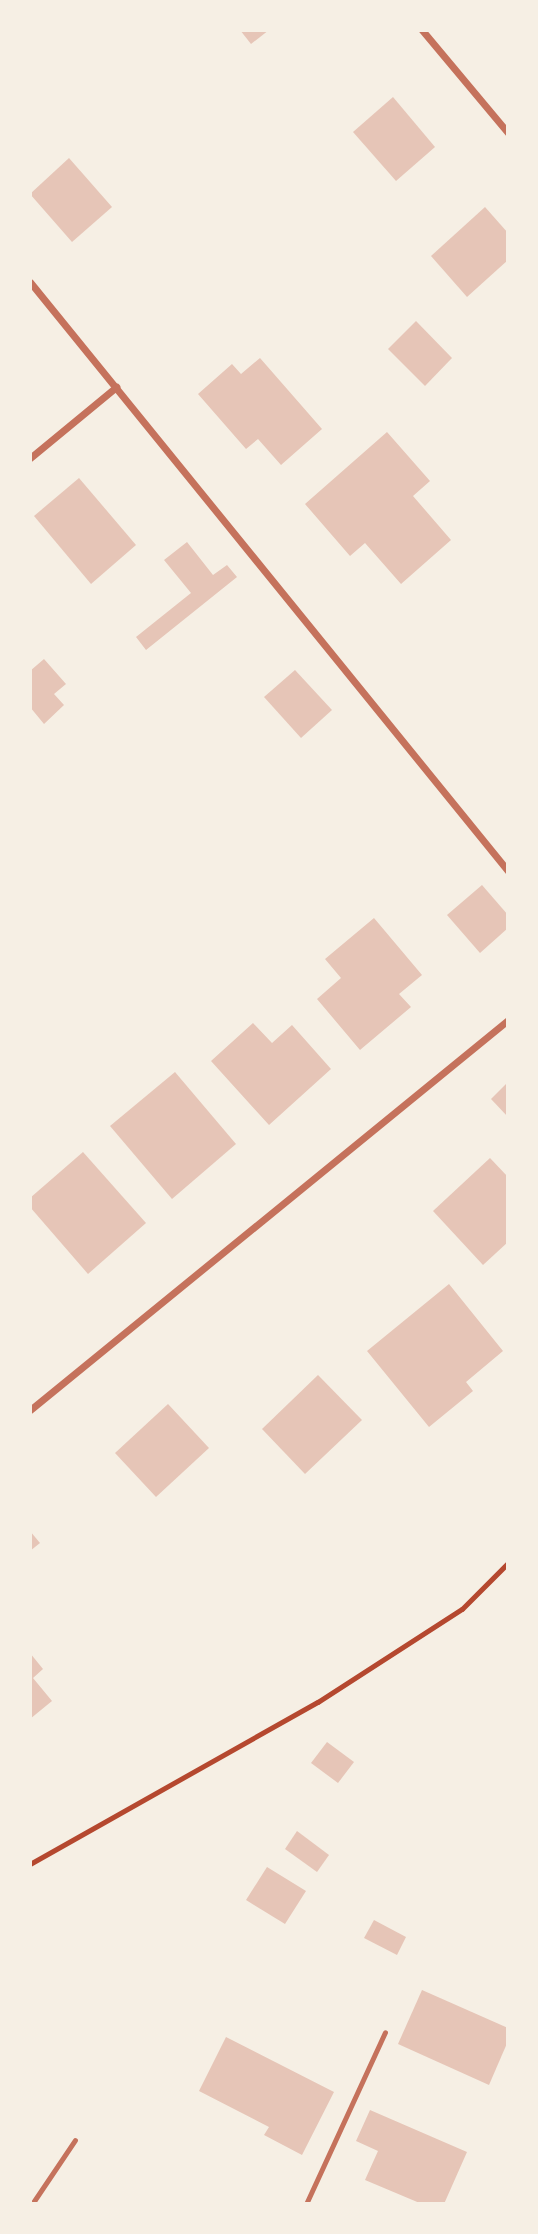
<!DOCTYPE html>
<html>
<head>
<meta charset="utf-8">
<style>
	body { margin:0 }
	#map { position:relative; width:538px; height:2234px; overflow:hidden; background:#f6efe4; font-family:Merriweather,serif }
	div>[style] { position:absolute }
	.building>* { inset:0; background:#e6c5b7 }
	.path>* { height:4.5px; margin:-2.25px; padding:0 2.25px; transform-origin:2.25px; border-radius:2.25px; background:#b5482f }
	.service>* { height:5px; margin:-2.5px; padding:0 2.5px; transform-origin:2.5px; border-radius:2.5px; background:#c5725c }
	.minor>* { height:7px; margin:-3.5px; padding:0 3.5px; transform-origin:3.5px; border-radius:3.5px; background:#c5725c }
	span { translate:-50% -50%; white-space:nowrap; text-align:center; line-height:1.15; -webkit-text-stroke:5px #f6efe4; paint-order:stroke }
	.frame { position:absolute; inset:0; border:32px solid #f6efe4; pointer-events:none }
</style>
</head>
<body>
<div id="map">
	<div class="building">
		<i style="clip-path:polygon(240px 30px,269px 30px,251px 44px)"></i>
		<i style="clip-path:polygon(393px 97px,435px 147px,396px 181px,353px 132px)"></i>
		<i style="clip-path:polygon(69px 158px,112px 207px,72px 242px,30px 194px)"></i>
		<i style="clip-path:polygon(485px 207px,508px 233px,508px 260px,467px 297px,431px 256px)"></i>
		<i style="clip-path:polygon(416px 321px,452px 358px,425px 386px,388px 349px)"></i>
		<i style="clip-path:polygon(260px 358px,322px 429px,281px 465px,258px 439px,246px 449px,198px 394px,232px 364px,241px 374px)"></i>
		<i style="clip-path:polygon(387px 432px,430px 481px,413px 496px,451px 540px,401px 584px,365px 543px,350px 556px,305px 504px)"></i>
		<i style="clip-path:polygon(79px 478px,136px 545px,91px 584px,34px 516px)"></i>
		<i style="clip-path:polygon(187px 542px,213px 575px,227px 565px,237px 577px,146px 650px,136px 637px,191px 593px,164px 560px)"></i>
		<i style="clip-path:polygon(44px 659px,66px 684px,54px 694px,64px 705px,44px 724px,30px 707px,30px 671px)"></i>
		<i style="clip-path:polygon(295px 670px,332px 710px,301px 738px,264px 697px)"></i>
		<i style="clip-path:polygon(482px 885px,508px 915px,508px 928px,480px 953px,447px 915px)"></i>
		<i style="clip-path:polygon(374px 918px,422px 975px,399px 994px,411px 1007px,360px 1050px,317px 999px,341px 978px,325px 959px)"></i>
		<i style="clip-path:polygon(253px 1023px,272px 1043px,292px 1025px,331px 1069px,269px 1125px,211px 1061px)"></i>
		<i style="clip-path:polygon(175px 1072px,236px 1144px,172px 1199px,110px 1126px)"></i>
		<i style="clip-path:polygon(508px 1082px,508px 1117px,491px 1099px)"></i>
		<i style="clip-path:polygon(83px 1152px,146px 1223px,88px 1274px,30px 1207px,30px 1198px)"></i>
		<i style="clip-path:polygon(490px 1158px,508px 1177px,508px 1242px,483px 1265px,433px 1211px)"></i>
		<i style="clip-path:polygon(449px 1284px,503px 1351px,466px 1382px,473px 1391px,429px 1427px,367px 1351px)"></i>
		<i style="clip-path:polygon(318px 1375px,362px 1420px,305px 1474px,262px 1429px)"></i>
		<i style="clip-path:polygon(168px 1404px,209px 1448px,156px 1497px,115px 1453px)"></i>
		<i style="clip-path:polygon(30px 1531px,40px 1543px,30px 1551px)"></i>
		<i style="clip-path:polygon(30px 1653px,43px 1669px,33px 1678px,52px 1701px,30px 1719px)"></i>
		<i style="clip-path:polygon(327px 1742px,354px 1762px,338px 1783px,311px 1763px)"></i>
		<i style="clip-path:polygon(297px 1831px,329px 1855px,317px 1872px,285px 1849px)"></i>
		<i style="clip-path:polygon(267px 1867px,306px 1891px,285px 1924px,246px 1900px)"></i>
		<i style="clip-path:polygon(374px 1920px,406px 1937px,397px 1955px,364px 1938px)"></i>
		<i style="clip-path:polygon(422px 1990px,508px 2028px,508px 2041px,489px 2085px,398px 2044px)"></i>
		<i style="clip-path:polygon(226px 2037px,334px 2092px,302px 2155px,264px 2135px,269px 2127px,199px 2091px)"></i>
		<i style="clip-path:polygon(370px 2110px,467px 2152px,444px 2204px,422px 2204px,365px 2180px,378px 2151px,356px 2141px)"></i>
	</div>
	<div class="path">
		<i style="left:30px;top:1864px;width:330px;rotate:-29.4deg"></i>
		<i style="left:318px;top:1702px;width:171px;rotate:-32.9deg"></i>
		<i style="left:462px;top:1609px;width:65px;rotate:-45deg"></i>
	</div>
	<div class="service">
		<i style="left:32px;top:2204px;width:77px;rotate:-56.1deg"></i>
		<i style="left:306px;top:2204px;width:189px;rotate:-65.3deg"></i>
	</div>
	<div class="minor">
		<i style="left:422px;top:30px;width:134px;rotate:50.1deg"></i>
		<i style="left:30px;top:282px;width:759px;rotate:50.94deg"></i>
		<i style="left:30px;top:458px;width:112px;rotate:-39.5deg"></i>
		<i style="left:30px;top:1410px;width:617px;rotate:-39.21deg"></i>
	</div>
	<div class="frame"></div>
</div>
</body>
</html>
